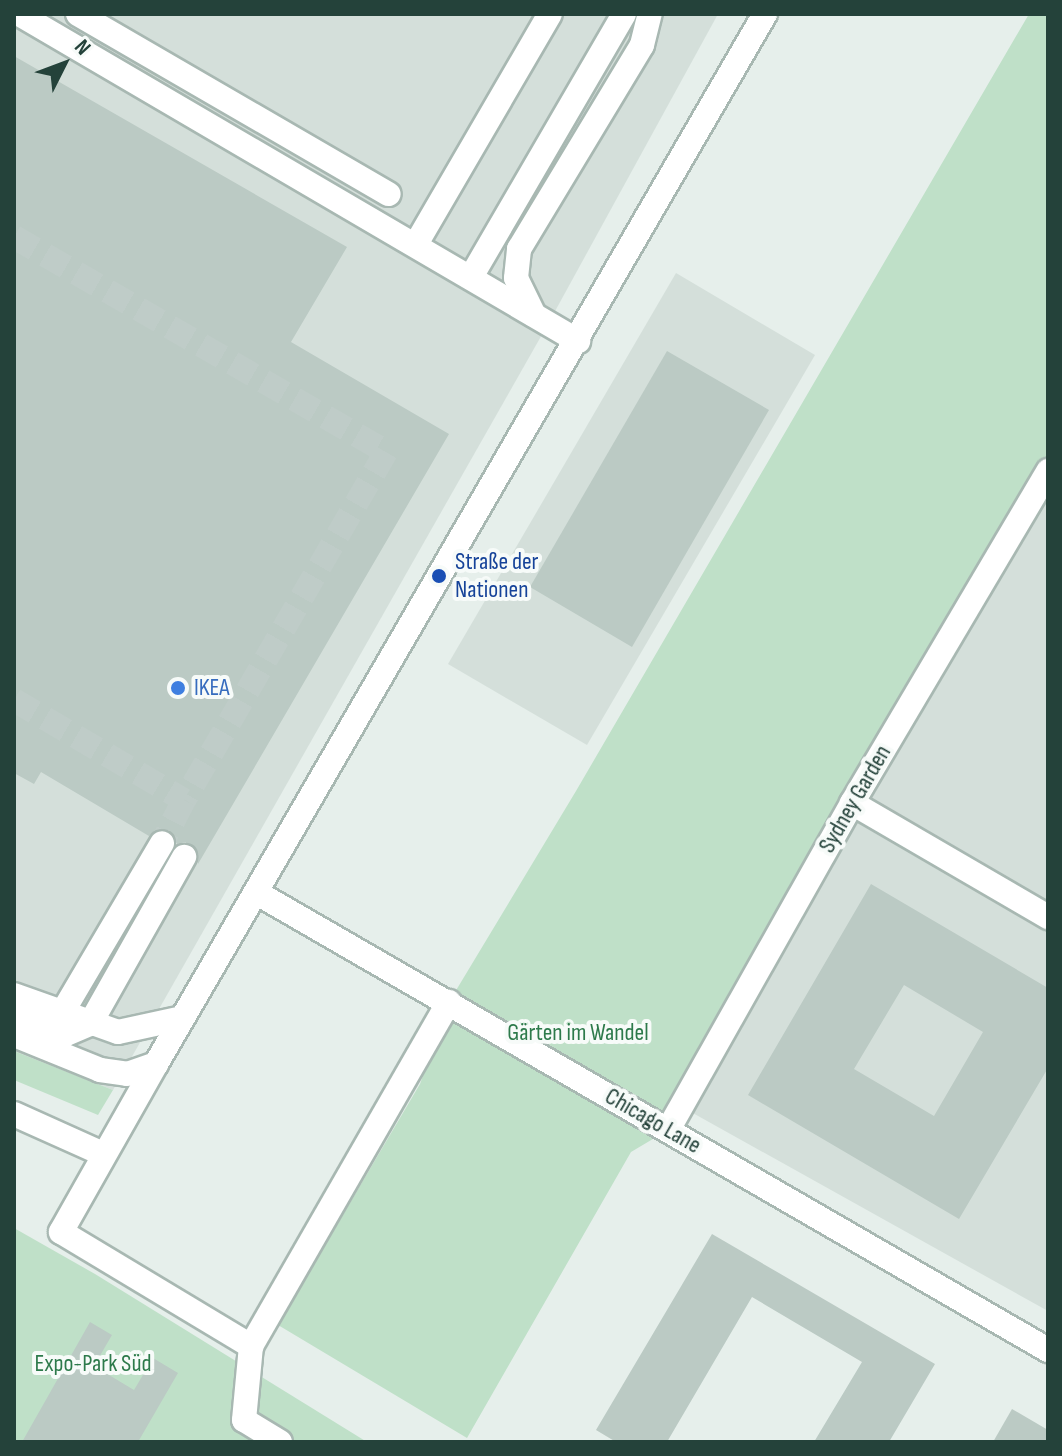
<!DOCTYPE html>
<html>
<head>
<meta charset="utf-8">
<style>
	body { margin:0 }
	#map { position:relative; width:1062px; height:1456px; overflow:hidden; background:#e6efeb; font-family:"Sofia Sans Condensed",sans-serif }
	div>[style] { position:absolute }
	.built>* { inset:0; background:#d4dfda }
	.green>* { inset:0; background:#bfe0c8 }
	.building>* { inset:0; background:#bbcac4 }
	.minor-tunnel>* { height:24px; margin-top:-12px; transform-origin:0; background:repeating-linear-gradient(90deg,#bfccc8 0 24px,transparent 0 36px) }
	.roads { filter:drop-shadow(2px 0 #a8b8b2) drop-shadow(-2px 0 #a8b8b2) drop-shadow(0 2px #a8b8b2) drop-shadow(0 -2px #a8b8b2) }
	.minor>* { height:24px; margin:-12px; padding:0 12px; transform-origin:12px; border-radius:12px; background:#fff }
	.dots>* { width:22px; height:22px; translate:-50% -50%; box-sizing:border-box; border:4px solid #f7fbf9; border-radius:50% }
	span { translate:-50% -50%; white-space:nowrap; text-align:center; line-height:1.15; -webkit-text-stroke:8px #f7fbf9; paint-order:stroke }
	.transit-label { font-size:24px; color:#164399 }
	.left { translate:0 -50%; text-align:left }
	.shop-label { font-size:24px; color:#366cbe }
	.street-label { font-size:24px; color:#24423a }
	.park-label { font-size:24px; color:#2d7a4b }
	.frame { position:absolute; inset:0; border:16px solid #24423a; pointer-events:none }
	.north { position:absolute; left:24px; top:24px; width:80px; height:80px; -webkit-text-stroke:6px #f7fbf9; paint-order:stroke; rotate:48deg; font-size:22px; font-weight:700; line-height:32px; text-align:center; color:#24423a }
	.north::after { content:''; display:block; margin:auto; width:28px; height:36px; background:#24423a; clip-path:polygon(50% 0,100% 100%,50% 72%,0 100%) }
</style>
</head>
<body>
<div id="map">
	<div class="built">
		<i style="clip-path:polygon(14px 14px,718px 14px,548px 324px,113px 1090px,14px 1051px)"></i>
		<i style="clip-path:polygon(676px 273px,815px 355px,587px 745px,448px 664px)"></i>
		<i style="clip-path:polygon(1048px 471px,1048px 1311px,682px 1107px)"></i>
	</div>
	<div class="green">
		<i style="clip-path:polygon(1029px 14px,1048px 14px,1048px 471px,668px 1130px,631px 1152px,467px 1438px,278px 1325px,420px 1084px,449px 1002px,576px 791px)"></i>
		<i style="clip-path:polygon(14px 1051px,113px 1090px,98px 1115px,14px 1080px)"></i>
		<i style="clip-path:polygon(14px 1228px,95px 1274px,367px 1442px,14px 1442px)"></i>
	</div>
	<div class="building">
		<i style="clip-path:polygon(14px 56px,347px 247px,291px 342px,449px 434px,198px 864px,196px 849px,185px 842px,177px 844px,169px 830px,155px 830px,149px 836px,41px 772px,34px 784px,14px 773px)"></i>
		<i style="clip-path:polygon(667px 351px,769px 410px,632px 647px,530px 587px)"></i>
		<i style="clip-path:polygon(evenodd,871px 884px,1048px 988px,1048px 1068px,959px 1219px,748px 1095px,871px 884px,904px 985px,983px 1032px,934px 1116px,854px 1069px,904px 985px)"></i>
		<i style="clip-path:polygon(712px 1234px,935px 1364px,889px 1442px,814px 1442px,862px 1362px,752px 1297px,667px 1442px,616px 1442px,596px 1430px)"></i>
		<i style="clip-path:polygon(90px 1322px,112px 1335px,94px 1366px,134px 1390px,153px 1358px,178px 1373px,138px 1442px,22px 1442px)"></i>
		<i style="clip-path:polygon(1012px 1409px,1048px 1430px,1048px 1442px,993px 1442px)"></i>
	</div>
	<div class="minor-tunnel">
		<i style="left:14px;top:237px;width:430px;rotate:30deg"></i>
		<i style="left:386px;top:452px;width:402px;rotate:120.1deg"></i>
		<i style="left:14px;top:700px;width:197px;rotate:30.5deg"></i>
		<i style="left:184px;top:800px;width:48px;rotate:117.1deg"></i>
	</div>
	<div class="roads">
		<div class="minor">
			<i style="left:19px;top:14px;width:648px;rotate:30.33deg"></i>
			<i style="left:78px;top:14px;width:359px;rotate:30.1deg"></i>
			<i style="left:416px;top:244px;width:266px;rotate:-59.8deg"></i>
			<i style="left:471px;top:277px;width:304px;rotate:-59.8deg"></i>
			<i style="left:534px;top:315px;width:41px;rotate:-115.9deg"></i>
			<i style="left:516px;top:278px;width:29px;rotate:-84deg"></i>
			<i style="left:519px;top:249px;width:238px;rotate:-58.9deg"></i>
			<i style="left:642px;top:45px;width:32px;rotate:-76deg"></i>
			<i style="left:852px;top:803px;width:227px;rotate:30.2deg"></i>
			<i style="left:257px;top:893px;width:914px;rotate:30.02deg"></i>
			<i style="left:14px;top:995px;width:110px;rotate:19.6deg"></i>
			<i style="left:118px;top:1032px;width:66px;rotate:-12.3deg"></i>
			<i style="left:14px;top:1017px;width:22px;rotate:18deg"></i>
			<i style="left:35px;top:1024px;width:29px;rotate:-22deg"></i>
			<i style="left:62px;top:1013px;width:197px;rotate:-59.5deg"></i>
			<i style="left:35px;top:1024px;width:31px;rotate:21deg"></i>
			<i style="left:64px;top:1035px;width:28px;rotate:-23deg"></i>
			<i style="left:90px;top:1024px;width:192px;rotate:-60.6deg"></i>
			<i style="left:14px;top:1035px;width:93px;rotate:22.1deg"></i>
			<i style="left:100px;top:1070px;width:27px;rotate:8deg"></i>
			<i style="left:127px;top:1074px;width:31px;rotate:-19deg"></i>
			<i style="left:156px;top:1064px;width:1214px;rotate:-59.89deg"></i>
			<i style="left:156px;top:1064px;width:193px;rotate:119.5deg"></i>
			<i style="left:61px;top:1232px;width:222px;rotate:31deg"></i>
			<i style="left:14px;top:1114px;width:98px;rotate:24.2deg"></i>
			<i style="left:668px;top:1130px;width:375px;rotate:-60.6deg"></i>
			<i style="left:852px;top:803px;width:386px;rotate:-59.4deg"></i>
			<i style="left:280px;top:1442px;width:42px;rotate:-148.6deg"></i>
			<i style="left:244px;top:1420px;width:74px;rotate:-84.6deg"></i>
			<i style="left:251px;top:1346px;width:397px;rotate:-60.1deg"></i>
		</div>
	</div>
	<div class="dots">
		<i style="left:439px;top:576px;background:#1a4fb4"></i>
		<i style="left:178px;top:688px;background:#3f7fe0"></i>
	</div>
	<div class="transit-label">
		<span class="left" style="left:455px;top:576px">Straße der<br>Nationen</span>
	</div>
	<div class="shop-label">
		<span class="left" style="left:194px;top:688px">IKEA</span>
	</div>
	<div class="street-label">
		<span style="left:855px;top:799px;rotate:-60deg">Sydney Garden</span>
		<span style="left:653px;top:1121px;rotate:30deg">Chicago Lane</span>
	</div>
	<div class="park-label">
		<span style="left:578px;top:1033px">Gärten im Wandel</span>
		<span style="left:93px;top:1364px">Expo-Park Süd</span>
	</div>
	<div class="frame"></div>
	<div class="north">N</div>
</div>
</body>
</html>
